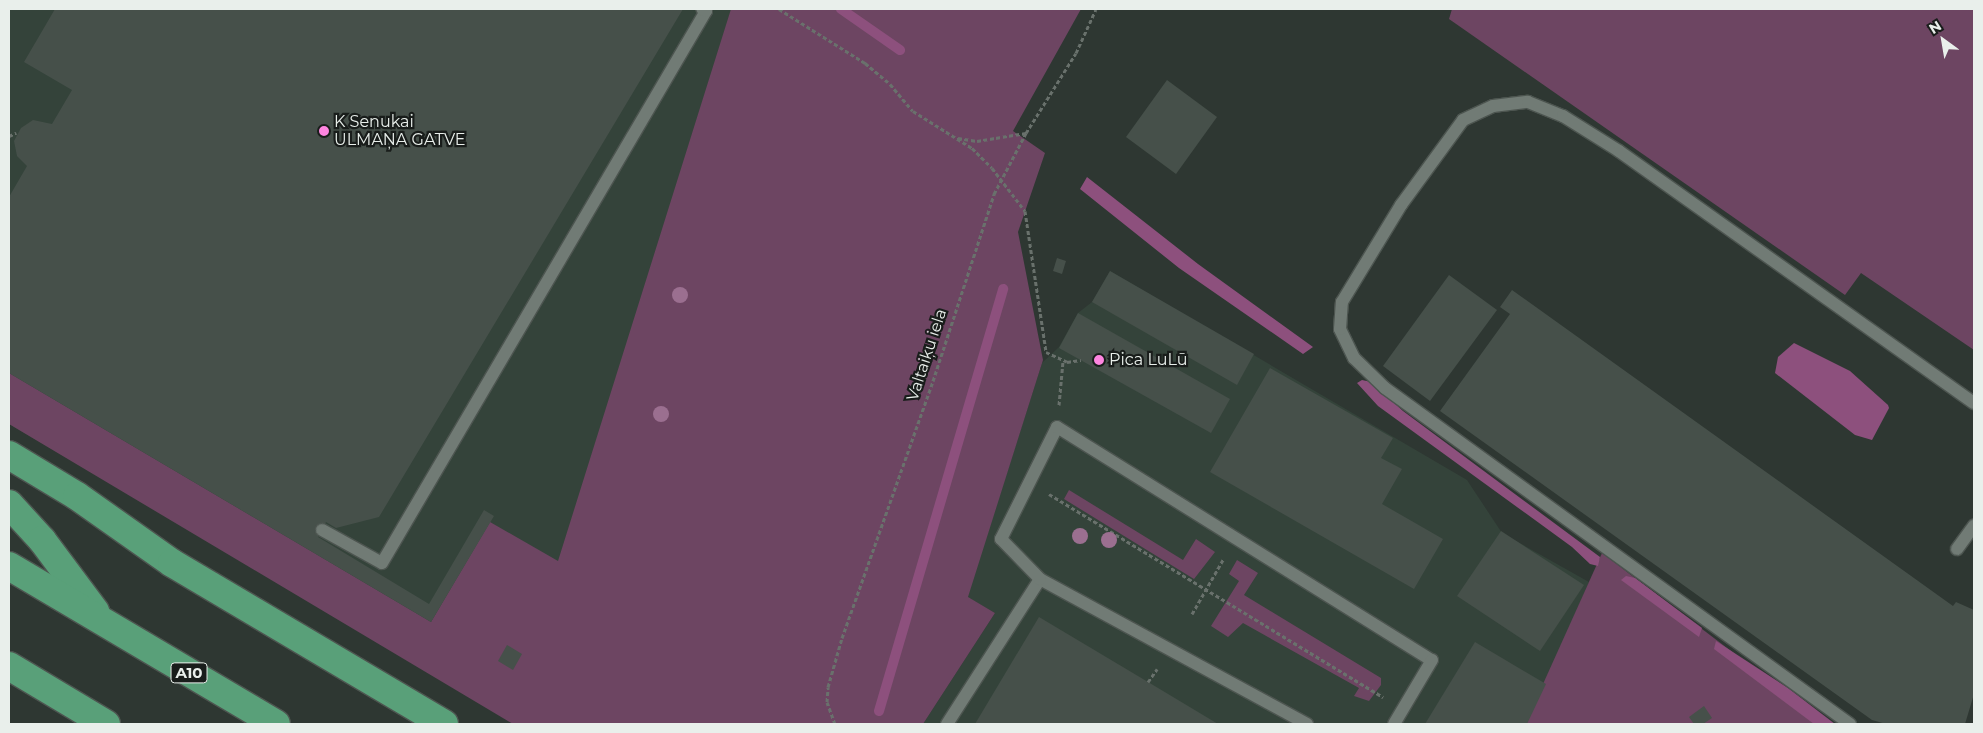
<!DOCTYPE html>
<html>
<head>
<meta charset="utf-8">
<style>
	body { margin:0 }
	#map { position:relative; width:1983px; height:733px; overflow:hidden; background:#2e3732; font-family:Montserrat,sans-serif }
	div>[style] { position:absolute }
	.built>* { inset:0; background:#34433a }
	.green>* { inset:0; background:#6d4562 }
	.water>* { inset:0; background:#8d507d }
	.stream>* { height:10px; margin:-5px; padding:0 5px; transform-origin:5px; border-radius:5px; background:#8d507d }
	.building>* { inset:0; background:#46504a }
	.path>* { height:3px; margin-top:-1.5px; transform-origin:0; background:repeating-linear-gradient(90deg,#69716c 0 4px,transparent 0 6.5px) }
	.roads { filter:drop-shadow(1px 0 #4d5550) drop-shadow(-1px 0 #4d5550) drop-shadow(0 1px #4d5550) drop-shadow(0 -1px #4d5550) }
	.lane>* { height:12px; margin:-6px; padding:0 6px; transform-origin:6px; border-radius:6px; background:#717b75 }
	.highway>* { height:28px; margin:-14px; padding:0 14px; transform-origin:14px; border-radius:14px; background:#59a079 }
	.trees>* { width:16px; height:16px; margin:-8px; border-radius:50%; background:#9b6f90 }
	.dots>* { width:14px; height:14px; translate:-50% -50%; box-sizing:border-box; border:2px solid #191d1b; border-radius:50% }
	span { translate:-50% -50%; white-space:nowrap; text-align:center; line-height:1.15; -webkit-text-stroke:4.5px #191d1b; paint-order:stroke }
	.shield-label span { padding:1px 4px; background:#191d1b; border:1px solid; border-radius:4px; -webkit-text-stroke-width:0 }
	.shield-label { font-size:15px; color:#e9efeb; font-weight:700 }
	.poi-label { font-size:16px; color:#e9efeb }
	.left { translate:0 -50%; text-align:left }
	.street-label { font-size:16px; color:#e9efeb }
	.frame { position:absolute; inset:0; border:10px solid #e9efeb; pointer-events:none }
	.north { position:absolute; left:1918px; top:15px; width:50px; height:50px; -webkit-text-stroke:4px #191d1b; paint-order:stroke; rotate:328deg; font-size:14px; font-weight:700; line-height:20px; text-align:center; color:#e9efeb }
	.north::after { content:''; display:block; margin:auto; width:18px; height:22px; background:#e9efeb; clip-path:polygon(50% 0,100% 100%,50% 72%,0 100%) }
</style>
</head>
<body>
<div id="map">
	<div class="built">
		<i style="clip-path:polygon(9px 9px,749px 9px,509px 718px,9px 424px)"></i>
		<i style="clip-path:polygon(1110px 271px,1467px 480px,1502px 533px,1589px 582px,1527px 724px,923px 724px,995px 613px,967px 597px,1042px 363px,1059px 347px,1078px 313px,1092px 302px)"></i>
	</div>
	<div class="green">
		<i style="clip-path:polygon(731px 9px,1081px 9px,1013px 131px,1045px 153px,1018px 232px,1043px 360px,968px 597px,995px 613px,923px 724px,513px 724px,9px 424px,9px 373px,431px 622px,490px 522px,558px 561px)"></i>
		<i style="clip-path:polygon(1452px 9px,1974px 9px,1974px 350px,1861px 273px,1845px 295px,1449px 19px)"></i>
		<i style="clip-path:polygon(1069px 490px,1183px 560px,1196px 539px,1215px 552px,1194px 579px,1064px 499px)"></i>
		<i style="clip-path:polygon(1602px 553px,1827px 724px,1525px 724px)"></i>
		<i style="clip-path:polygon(1237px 560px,1258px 573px,1244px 595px,1381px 678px,1381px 685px,1369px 701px,1354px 696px,1359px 688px,1243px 623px,1228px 637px,1211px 626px,1239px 581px,1229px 574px)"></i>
	</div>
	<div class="water">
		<i style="clip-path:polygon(1087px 177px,1198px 264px,1313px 347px,1303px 354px,1179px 268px,1080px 189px)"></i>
		<i style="clip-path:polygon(1794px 343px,1850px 371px,1888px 405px,1889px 408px,1872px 440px,1855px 435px,1775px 373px,1778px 357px)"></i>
		<i style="clip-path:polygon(1362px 380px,1371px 382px,1403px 411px,1600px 557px,1598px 566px,1590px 564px,1572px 547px,1378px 406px,1357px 383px)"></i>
		<i style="clip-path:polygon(1626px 576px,1635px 578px,1702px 628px,1699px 637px,1621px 580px)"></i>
		<i style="clip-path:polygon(1716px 641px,1788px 688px,1835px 724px,1814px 724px,1714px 649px)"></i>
	</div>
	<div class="stream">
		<i style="left:841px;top:9px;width:72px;rotate:34.8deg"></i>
		<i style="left:879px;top:711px;width:440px;rotate:-73.6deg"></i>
	</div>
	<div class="building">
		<i style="clip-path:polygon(55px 9px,683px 9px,379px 517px,336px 528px,326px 522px,318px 537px,429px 604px,484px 510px,494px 516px,431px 622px,9px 373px,9px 197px,27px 166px,17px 156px,14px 141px,21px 128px,33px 120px,52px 124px,72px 90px,24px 62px)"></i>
		<i style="clip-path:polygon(1167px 80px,1217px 117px,1176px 174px,1126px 137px)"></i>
		<i style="clip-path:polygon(1057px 258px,1066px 261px,1062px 274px,1053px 271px)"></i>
		<i style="clip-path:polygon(1110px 271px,1254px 354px,1237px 385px,1092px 302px)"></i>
		<i style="clip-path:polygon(1449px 275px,1497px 310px,1430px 401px,1383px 366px)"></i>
		<i style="clip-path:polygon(1512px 290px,1953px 606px,1956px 602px,1974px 610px,1974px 694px,1965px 724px,1886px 724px,1872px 720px,1440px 411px,1510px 314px,1500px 307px)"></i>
		<i style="clip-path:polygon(1078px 313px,1230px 399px,1211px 433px,1059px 348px)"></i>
		<i style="clip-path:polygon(1270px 368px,1393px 438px,1381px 458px,1402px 469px,1382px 504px,1443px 539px,1414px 589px,1210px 472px)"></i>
		<i style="clip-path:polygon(1501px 531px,1584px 585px,1540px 651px,1457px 596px)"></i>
		<i style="clip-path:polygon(1039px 617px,1148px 682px,1218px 724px,975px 724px)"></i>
		<i style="clip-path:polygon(1475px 642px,1546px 684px,1527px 724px,1425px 724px)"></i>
		<i style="clip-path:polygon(507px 645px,522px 654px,513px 670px,498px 661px)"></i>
		<i style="clip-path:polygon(1704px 706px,1712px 718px,1703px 724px,1694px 724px,1689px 717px)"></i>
	</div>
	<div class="path">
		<i style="left:779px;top:9px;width:102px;rotate:32.1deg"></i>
		<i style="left:865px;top:63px;width:33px;rotate:40deg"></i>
		<i style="left:890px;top:84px;width:35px;rotate:50deg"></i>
		<i style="left:913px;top:111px;width:70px;rotate:32.1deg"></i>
		<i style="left:972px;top:148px;width:28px;rotate:45deg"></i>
		<i style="left:992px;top:168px;width:54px;rotate:52.5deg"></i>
		<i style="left:1025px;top:211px;width:143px;rotate:81.5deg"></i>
		<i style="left:1046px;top:352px;width:23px;rotate:25deg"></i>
		<i style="left:1067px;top:362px;width:14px;rotate:-8deg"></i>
		<i style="left:9px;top:136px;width:8px;rotate:-23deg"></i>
		<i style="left:958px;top:138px;width:19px;rotate:9deg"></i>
		<i style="left:977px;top:141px;width:50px;rotate:-9.3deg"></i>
		<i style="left:1059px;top:405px;width:44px;rotate:-84.8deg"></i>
		<i style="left:1049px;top:494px;width:391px;rotate:31.3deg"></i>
		<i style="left:1192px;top:614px;width:64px;rotate:-60.3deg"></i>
		<i style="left:1148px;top:682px;width:16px;rotate:-55deg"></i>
		<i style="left:835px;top:724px;width:23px;rotate:-110deg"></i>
		<i style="left:827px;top:702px;width:15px;rotate:-86deg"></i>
		<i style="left:828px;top:687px;width:51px;rotate:-74.1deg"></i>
		<i style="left:842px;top:638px;width:273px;rotate:-70.5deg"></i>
		<i style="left:933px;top:381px;width:197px;rotate:-71.9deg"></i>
		<i style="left:994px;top:194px;width:69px;rotate:-62.3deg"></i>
		<i style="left:1026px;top:133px;width:94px;rotate:-58deg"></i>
		<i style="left:1076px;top:53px;width:48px;rotate:-65.6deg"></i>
	</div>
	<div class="roads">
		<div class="lane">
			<i style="left:322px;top:530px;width:68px;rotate:28.8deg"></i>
			<i style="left:382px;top:563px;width:640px;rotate:-59.59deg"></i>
			<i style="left:706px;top:11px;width:4px;rotate:-153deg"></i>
			<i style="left:1957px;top:549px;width:29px;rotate:-54deg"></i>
			<i style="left:947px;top:724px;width:172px;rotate:-57.3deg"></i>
			<i style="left:1307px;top:724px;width:304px;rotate:-151.5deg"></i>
			<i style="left:1040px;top:579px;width:56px;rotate:-134.3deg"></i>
			<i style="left:1001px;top:539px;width:125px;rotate:-63.4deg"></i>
			<i style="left:1057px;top:427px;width:441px;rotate:31.9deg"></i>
			<i style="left:1432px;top:660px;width:74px;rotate:120.7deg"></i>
			<i style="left:1850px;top:724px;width:574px;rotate:-144.15deg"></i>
			<i style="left:1385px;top:388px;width:43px;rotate:-135.9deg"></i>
			<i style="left:1354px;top:358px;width:32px;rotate:-116deg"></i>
			<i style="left:1340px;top:329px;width:27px;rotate:-86deg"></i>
			<i style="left:1342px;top:302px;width:114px;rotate:-58.7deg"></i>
			<i style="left:1401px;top:205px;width:105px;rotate:-53.9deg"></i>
			<i style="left:1463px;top:120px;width:33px;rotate:-25deg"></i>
			<i style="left:1493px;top:106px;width:35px;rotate:-7deg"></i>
			<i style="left:1528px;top:102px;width:38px;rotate:22deg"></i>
			<i style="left:1563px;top:116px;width:66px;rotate:32deg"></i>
			<i style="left:1619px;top:151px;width:435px;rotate:35.4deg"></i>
		</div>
		<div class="highway">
			<i style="left:9px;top:455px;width:79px;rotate:31.1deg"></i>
			<i style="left:77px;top:496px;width:116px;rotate:35.2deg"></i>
			<i style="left:172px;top:563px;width:316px;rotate:30.6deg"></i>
			<i style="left:9px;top:504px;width:49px;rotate:47.5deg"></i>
			<i style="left:42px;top:540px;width:89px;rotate:53.3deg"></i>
			<i style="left:9px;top:566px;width:310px;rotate:30.6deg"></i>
			<i style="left:9px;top:666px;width:113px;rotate:30.9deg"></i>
		</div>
	</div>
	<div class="trees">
		<i style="left:680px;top:295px"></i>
		<i style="left:661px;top:414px"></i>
		<i style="left:1080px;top:536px"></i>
		<i style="left:1109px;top:540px"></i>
	</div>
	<div class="dots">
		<i style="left:324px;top:131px;background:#fe85e0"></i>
		<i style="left:1099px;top:360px;background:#fe85e0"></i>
	</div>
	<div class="shield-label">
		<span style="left:189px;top:673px">A10</span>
	</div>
	<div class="poi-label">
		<span class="left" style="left:334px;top:131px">K Senukai<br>ULMAŅA GATVE</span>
		<span class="left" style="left:1109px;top:360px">Pica LuLū</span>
	</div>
	<div class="street-label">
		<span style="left:927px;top:355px;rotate:-72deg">Valtaiķu iela</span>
	</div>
	<div class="frame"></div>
	<div class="north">N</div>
</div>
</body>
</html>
